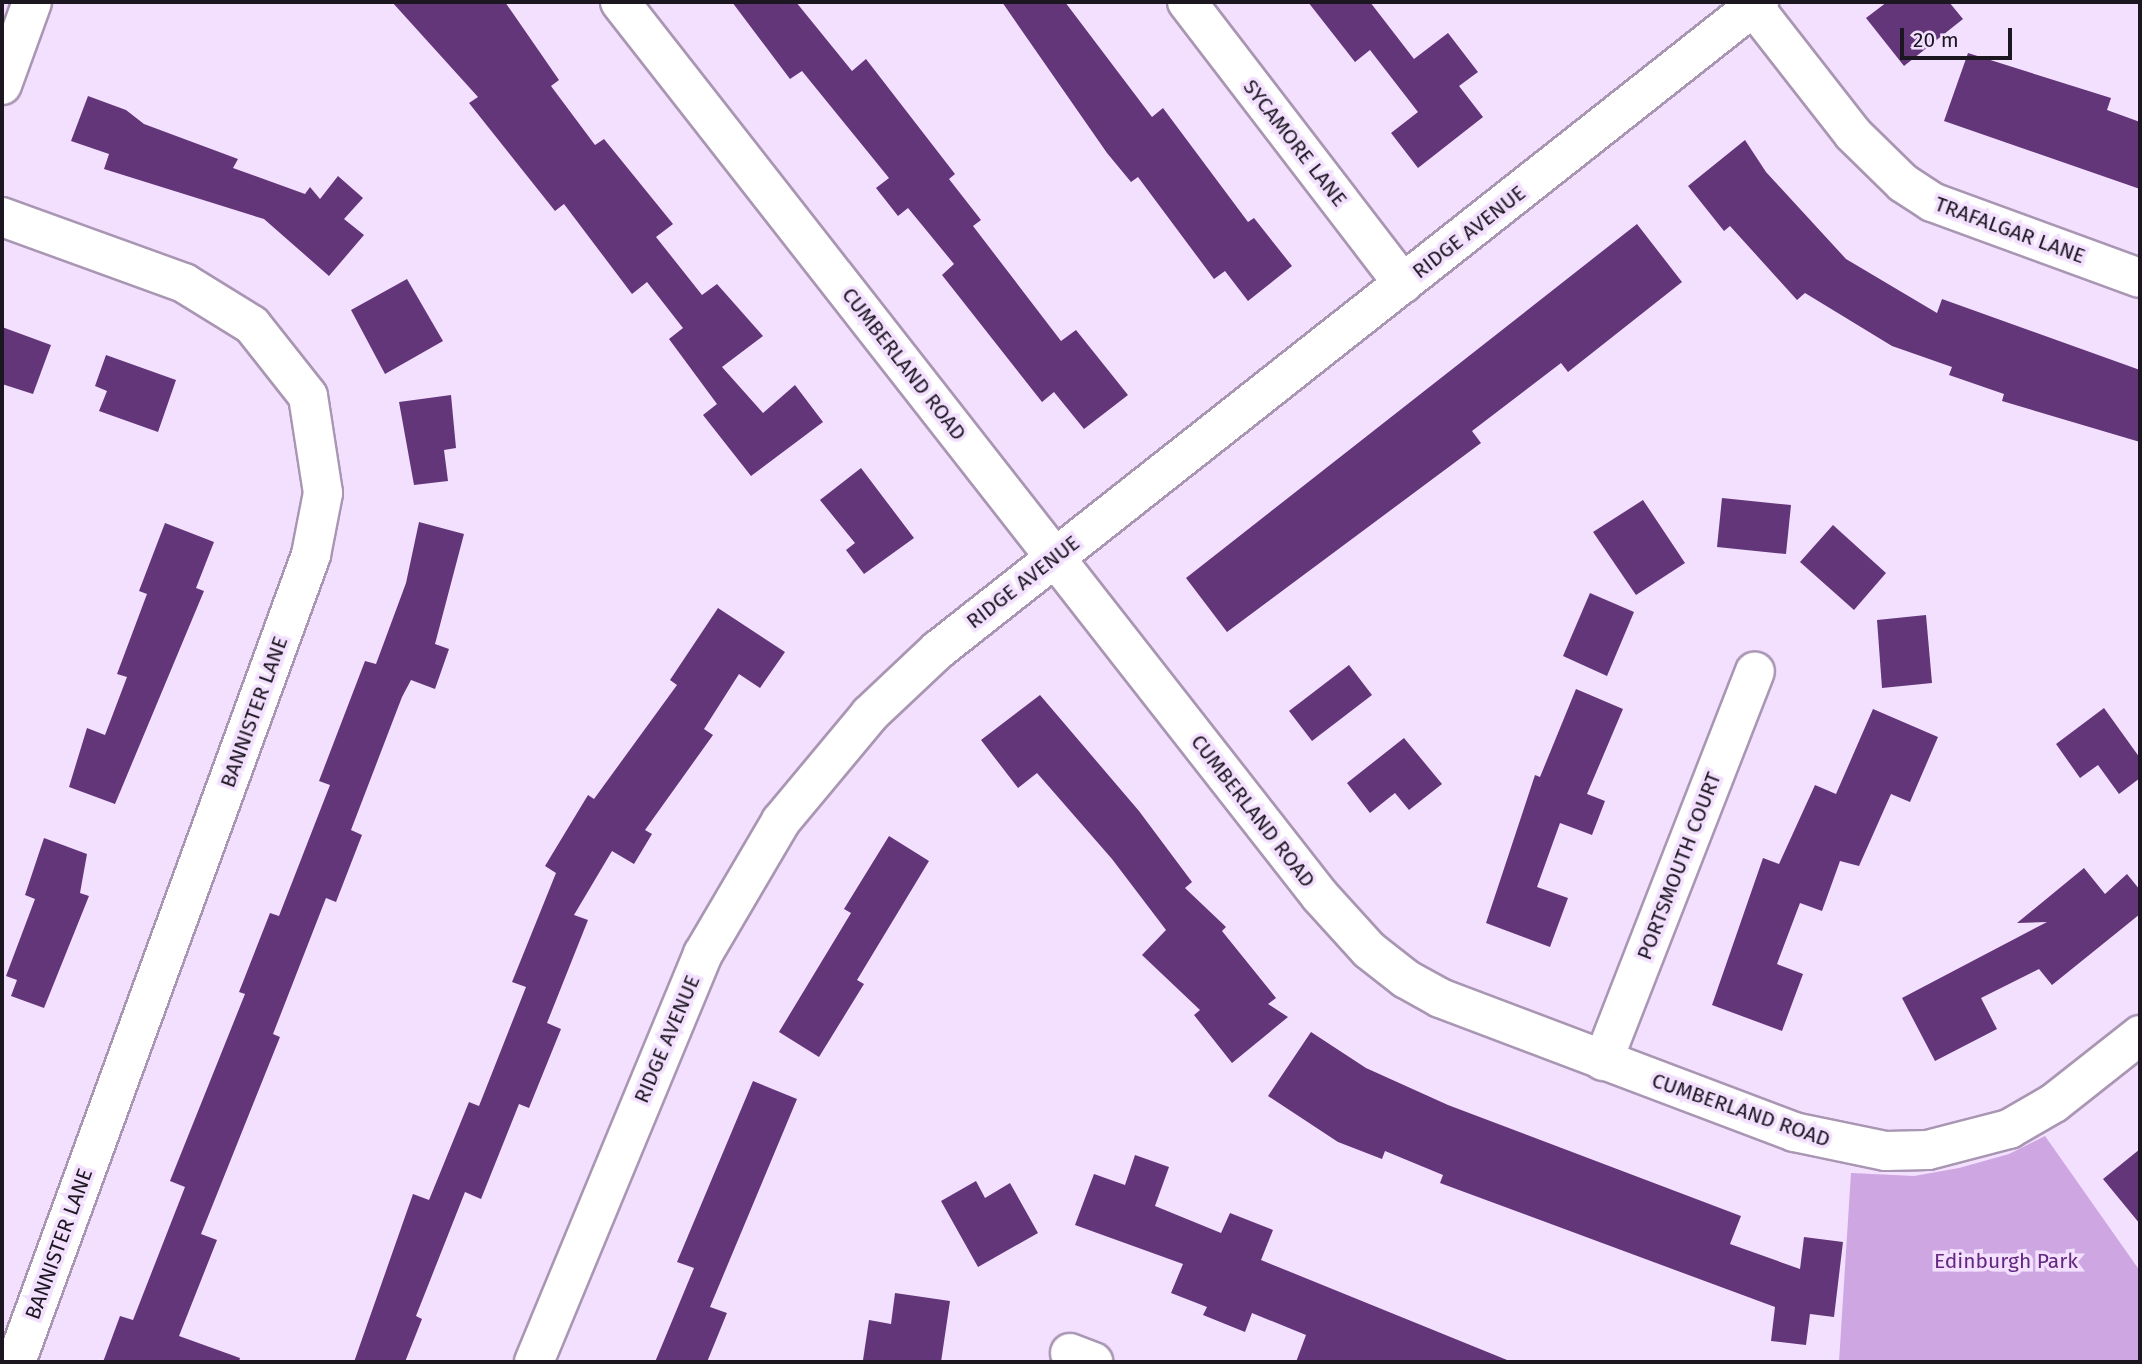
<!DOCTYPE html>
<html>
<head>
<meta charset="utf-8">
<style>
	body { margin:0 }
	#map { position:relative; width:2142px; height:1364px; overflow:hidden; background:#f3e0fe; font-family:"Fira Sans",sans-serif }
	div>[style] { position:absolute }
	.green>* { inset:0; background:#cda6e2 }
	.building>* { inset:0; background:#63367a }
	.roads { filter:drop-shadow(2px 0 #a996b3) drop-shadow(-2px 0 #a996b3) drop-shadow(0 2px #a996b3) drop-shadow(0 -2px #a996b3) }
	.minor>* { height:38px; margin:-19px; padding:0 19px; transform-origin:19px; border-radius:19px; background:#fff }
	span { translate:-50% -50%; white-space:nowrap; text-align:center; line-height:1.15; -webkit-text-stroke:7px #f3e0fe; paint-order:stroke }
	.street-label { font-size:21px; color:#1c1620 }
	.park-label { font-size:21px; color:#642780 }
	.frame { position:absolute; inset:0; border:4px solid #1c1620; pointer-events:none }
	.scale { position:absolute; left:1900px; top:28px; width:112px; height:32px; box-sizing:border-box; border:4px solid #1c1620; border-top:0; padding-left:9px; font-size:21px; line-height:24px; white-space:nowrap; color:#1c1620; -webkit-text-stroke:5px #f3e0fe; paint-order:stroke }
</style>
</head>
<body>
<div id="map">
	<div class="green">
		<i style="clip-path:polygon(2045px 1136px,2140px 1271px,2140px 1362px,1839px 1362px,1851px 1173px,1914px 1176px,1959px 1168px,2009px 1154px)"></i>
	</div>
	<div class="building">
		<i style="clip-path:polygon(392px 2px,505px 2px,559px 80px,551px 86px,595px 145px,604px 139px,673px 224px,656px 237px,702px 295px,717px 284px,763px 336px,722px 367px,763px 413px,795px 385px,823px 422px,751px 476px,703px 415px,717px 404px,669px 339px,683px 328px,647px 282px,632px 294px,564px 204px,555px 211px,469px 103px,478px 97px)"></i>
		<i style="clip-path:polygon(732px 2px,796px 2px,852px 71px,866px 59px,955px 174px,949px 179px,981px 220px,973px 226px,1061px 341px,1076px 330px,1128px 395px,1084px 429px,1054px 392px,1042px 402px,942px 275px,954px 264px,908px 208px,898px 216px,876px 188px,889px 178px,802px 71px,790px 79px)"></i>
		<i style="clip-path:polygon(1002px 2px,1065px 2px,1152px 117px,1163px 108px,1248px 222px,1254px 218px,1292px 266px,1248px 301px,1225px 271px,1214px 279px,1138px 177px,1131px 182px,1107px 153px)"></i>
		<i style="clip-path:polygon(1308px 2px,1370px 2px,1414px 59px,1448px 33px,1478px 72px,1459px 86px,1483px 117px,1418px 168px,1391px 133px,1418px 112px,1370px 50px,1355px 62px)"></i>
		<i style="clip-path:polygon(1887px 2px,1949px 2px,1963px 19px,1904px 66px,1866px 18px)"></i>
		<i style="clip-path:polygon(1968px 53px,2111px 98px,2107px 110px,2140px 122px,2140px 189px,1944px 121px)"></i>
		<i style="clip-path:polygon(88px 96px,126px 110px,144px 124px,238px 159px,233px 168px,305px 194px,310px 187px,320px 199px,338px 176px,363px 198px,344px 219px,364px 235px,329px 276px,264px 219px,104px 169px,109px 154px,71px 141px)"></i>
		<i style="clip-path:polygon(1745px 140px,1766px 172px,1846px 259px,1937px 313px,1942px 299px,2140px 370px,2140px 442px,2002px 401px,2004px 394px,1949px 375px,1952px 367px,1892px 346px,1805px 293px,1797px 300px,1730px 226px,1724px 231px,1688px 186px)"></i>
		<i style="clip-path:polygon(1637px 224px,1682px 282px,1568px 372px,1561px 363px,1472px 431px,1481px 443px,1227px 632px,1186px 578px)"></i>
		<i style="clip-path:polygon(407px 279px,443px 341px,385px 374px,351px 310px)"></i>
		<i style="clip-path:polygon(2px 327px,51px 345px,33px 394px,2px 384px)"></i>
		<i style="clip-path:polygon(106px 355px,176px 380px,158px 432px,99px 411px,107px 391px,95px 386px)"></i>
		<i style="clip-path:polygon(451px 395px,456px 448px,444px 450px,448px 481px,414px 485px,399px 402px)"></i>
		<i style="clip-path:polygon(861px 468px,914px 538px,864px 574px,846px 550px,855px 543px,820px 500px)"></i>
		<i style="clip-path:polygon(1722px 498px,1791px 505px,1786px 554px,1717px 547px)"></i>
		<i style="clip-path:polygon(1643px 500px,1685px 563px,1636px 595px,1593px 532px)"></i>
		<i style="clip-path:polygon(419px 522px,464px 534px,435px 644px,449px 649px,435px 689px,411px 680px,402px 697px,351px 830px,362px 835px,336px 902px,326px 898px,273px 1034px,280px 1037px,201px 1234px,217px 1240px,179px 1336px,240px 1358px,239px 1362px,103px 1362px,120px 1316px,133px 1320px,185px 1187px,170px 1181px,245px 994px,239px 992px,270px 913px,279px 916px,330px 785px,319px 781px,365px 661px,376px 664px,406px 583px)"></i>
		<i style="clip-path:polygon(165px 523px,214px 542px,196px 588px,204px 591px,115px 804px,69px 787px,87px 728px,105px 735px,127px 677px,117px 674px,147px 594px,139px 591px)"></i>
		<i style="clip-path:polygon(1833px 525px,1886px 573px,1854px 610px,1800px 562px)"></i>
		<i style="clip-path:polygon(1590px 593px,1634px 612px,1607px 676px,1563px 656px)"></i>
		<i style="clip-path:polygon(718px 608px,785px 652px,760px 688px,739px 674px,704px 729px,713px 735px,645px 830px,652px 834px,634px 864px,612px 851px,574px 915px,588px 920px,547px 1023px,561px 1029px,529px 1108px,519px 1104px,481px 1199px,465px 1192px,416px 1316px,422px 1319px,405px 1362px,354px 1362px,413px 1194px,429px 1200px,469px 1102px,479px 1106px,526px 987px,512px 982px,556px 873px,545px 866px,588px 795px,594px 799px,677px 685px,670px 680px)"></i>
		<i style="clip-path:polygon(1926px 615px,1932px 683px,1882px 688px,1877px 620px)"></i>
		<i style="clip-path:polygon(1349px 665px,1372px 695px,1312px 741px,1289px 711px)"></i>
		<i style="clip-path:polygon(1576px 689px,1623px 709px,1587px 794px,1605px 801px,1592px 835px,1560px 823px,1537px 887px,1568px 898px,1550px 947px,1486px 923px,1535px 775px,1540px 777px)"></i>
		<i style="clip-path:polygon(1040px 695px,1139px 811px,1192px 882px,1185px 888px,1226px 927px,1222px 931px,1276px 998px,1268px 1004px,1288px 1017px,1232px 1063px,1194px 1015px,1200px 1010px,1142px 955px,1166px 930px,1112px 859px,1037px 773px,1018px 788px,981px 740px)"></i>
		<i style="clip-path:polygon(2104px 708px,2140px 758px,2140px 778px,2119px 794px,2098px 765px,2080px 778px,2056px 744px)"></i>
		<i style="clip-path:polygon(1873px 709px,1938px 737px,1910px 802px,1891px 794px,1859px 866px,1840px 861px,1822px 911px,1800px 903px,1777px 964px,1803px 974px,1782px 1031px,1712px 1005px,1763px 858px,1779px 864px,1815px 785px,1836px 794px)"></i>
		<i style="clip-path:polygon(1404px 738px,1442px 784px,1409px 810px,1395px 793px,1370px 813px,1347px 783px)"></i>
		<i style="clip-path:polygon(889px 836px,929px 861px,857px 980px,864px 984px,819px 1057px,779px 1032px,851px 913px,844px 909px)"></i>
		<i style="clip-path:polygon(44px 838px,87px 854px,80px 893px,89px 896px,44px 1008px,11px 996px,17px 980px,6px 976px,35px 899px,25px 895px)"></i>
		<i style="clip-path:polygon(2084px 868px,2105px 894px,2127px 874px,2140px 890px,2140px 914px,2052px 985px,2039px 969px,1981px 998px,1997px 1029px,1935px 1061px,1902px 998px,2047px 922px,2017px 923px)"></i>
		<i style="clip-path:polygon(1311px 1032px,1366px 1068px,1448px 1105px,1741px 1216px,1730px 1244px,1800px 1269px,1804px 1237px,1843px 1242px,1834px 1317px,1810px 1314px,1806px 1345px,1771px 1341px,1775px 1307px,1440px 1183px,1443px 1175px,1385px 1151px,1382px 1159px,1338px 1142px,1268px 1096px)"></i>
		<i style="clip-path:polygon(753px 1081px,797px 1099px,710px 1307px,727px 1313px,707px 1362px,655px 1362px,694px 1268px,677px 1262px)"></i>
		<i style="clip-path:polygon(2140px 1149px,2140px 1224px,2103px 1179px)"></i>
		<i style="clip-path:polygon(1135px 1155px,1169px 1167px,1155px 1206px,1221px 1233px,1230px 1213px,1273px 1230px,1261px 1260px,1512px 1362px,1296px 1362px,1306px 1335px,1252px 1313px,1245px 1332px,1203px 1315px,1207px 1307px,1171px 1293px,1183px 1264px,1075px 1225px,1094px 1174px,1125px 1185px)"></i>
		<i style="clip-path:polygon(976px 1181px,985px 1198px,1010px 1183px,1038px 1233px,978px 1267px,941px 1201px)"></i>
		<i style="clip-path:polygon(895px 1293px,950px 1301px,941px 1362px,863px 1360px,869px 1320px,891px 1324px)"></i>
	</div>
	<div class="roads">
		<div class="minor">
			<i style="left:620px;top:2px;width:1135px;rotate:51.94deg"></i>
			<i style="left:1320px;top:896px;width:73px;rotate:47.8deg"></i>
			<i style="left:1369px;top:950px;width:47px;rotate:38.1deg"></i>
			<i style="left:1406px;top:979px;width:39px;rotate:29deg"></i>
			<i style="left:1440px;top:998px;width:379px;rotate:20.7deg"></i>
			<i style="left:1794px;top:1132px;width:94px;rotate:11.7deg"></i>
			<i style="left:1886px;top:1151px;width:42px;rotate:-1.4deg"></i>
			<i style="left:1928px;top:1150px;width:84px;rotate:-14.5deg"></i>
			<i style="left:2009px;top:1129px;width:52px;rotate:-30deg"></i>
			<i style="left:2054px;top:1103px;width:110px;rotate:-38.3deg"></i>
			<i style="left:1187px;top:2px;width:355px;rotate:52.5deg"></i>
			<i style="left:1750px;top:2px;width:167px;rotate:52deg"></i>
			<i style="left:1853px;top:134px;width:70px;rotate:44.4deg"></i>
			<i style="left:1903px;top:183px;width:35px;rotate:33deg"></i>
			<i style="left:1932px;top:202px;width:221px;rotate:20.1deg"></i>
			<i style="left:2px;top:85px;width:88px;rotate:-70.1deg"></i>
			<i style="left:2px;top:217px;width:194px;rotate:19.9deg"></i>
			<i style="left:184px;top:283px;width:80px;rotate:31.7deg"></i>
			<i style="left:252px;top:325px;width:90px;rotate:51.7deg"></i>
			<i style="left:308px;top:396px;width:98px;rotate:81.2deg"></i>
			<i style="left:323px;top:493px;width:63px;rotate:101deg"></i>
			<i style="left:311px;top:555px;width:859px;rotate:110.08deg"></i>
			<i style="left:1603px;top:1061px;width:418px;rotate:-68.7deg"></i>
			<i style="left:1070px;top:1353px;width:25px;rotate:21deg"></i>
			<i style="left:534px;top:1362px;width:442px;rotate:-67.5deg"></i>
			<i style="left:703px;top:954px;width:154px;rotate:-59.6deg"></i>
			<i style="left:781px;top:821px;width:139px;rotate:-50.2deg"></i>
			<i style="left:870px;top:714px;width:93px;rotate:-43.3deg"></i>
			<i style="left:938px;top:650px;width:1046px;rotate:-38.28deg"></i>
		</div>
	</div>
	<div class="street-label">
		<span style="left:1295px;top:143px;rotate:52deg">SYCAMORE LANE</span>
		<span style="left:2010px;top:230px;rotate:20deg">TRAFALGAR LANE</span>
		<span style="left:1469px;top:232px;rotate:-38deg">RIDGE AVENUE</span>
		<span style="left:904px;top:364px;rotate:52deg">CUMBERLAND ROAD</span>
		<span style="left:1023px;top:582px;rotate:-38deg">RIDGE AVENUE</span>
		<span style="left:254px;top:712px;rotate:-70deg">BANNISTER LANE</span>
		<span style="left:1253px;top:811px;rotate:52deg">CUMBERLAND ROAD</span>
		<span style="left:1679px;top:866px;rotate:-69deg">PORTSMOUTH COURT</span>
		<span style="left:667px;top:1039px;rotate:-67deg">RIDGE AVENUE</span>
		<span style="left:1741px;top:1110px;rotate:19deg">CUMBERLAND ROAD</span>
		<span style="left:59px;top:1244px;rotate:-70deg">BANNISTER LANE</span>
	</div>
	<div class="park-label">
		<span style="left:2006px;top:1261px">Edinburgh Park</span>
	</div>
	<div class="frame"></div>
	<div class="scale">20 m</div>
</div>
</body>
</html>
